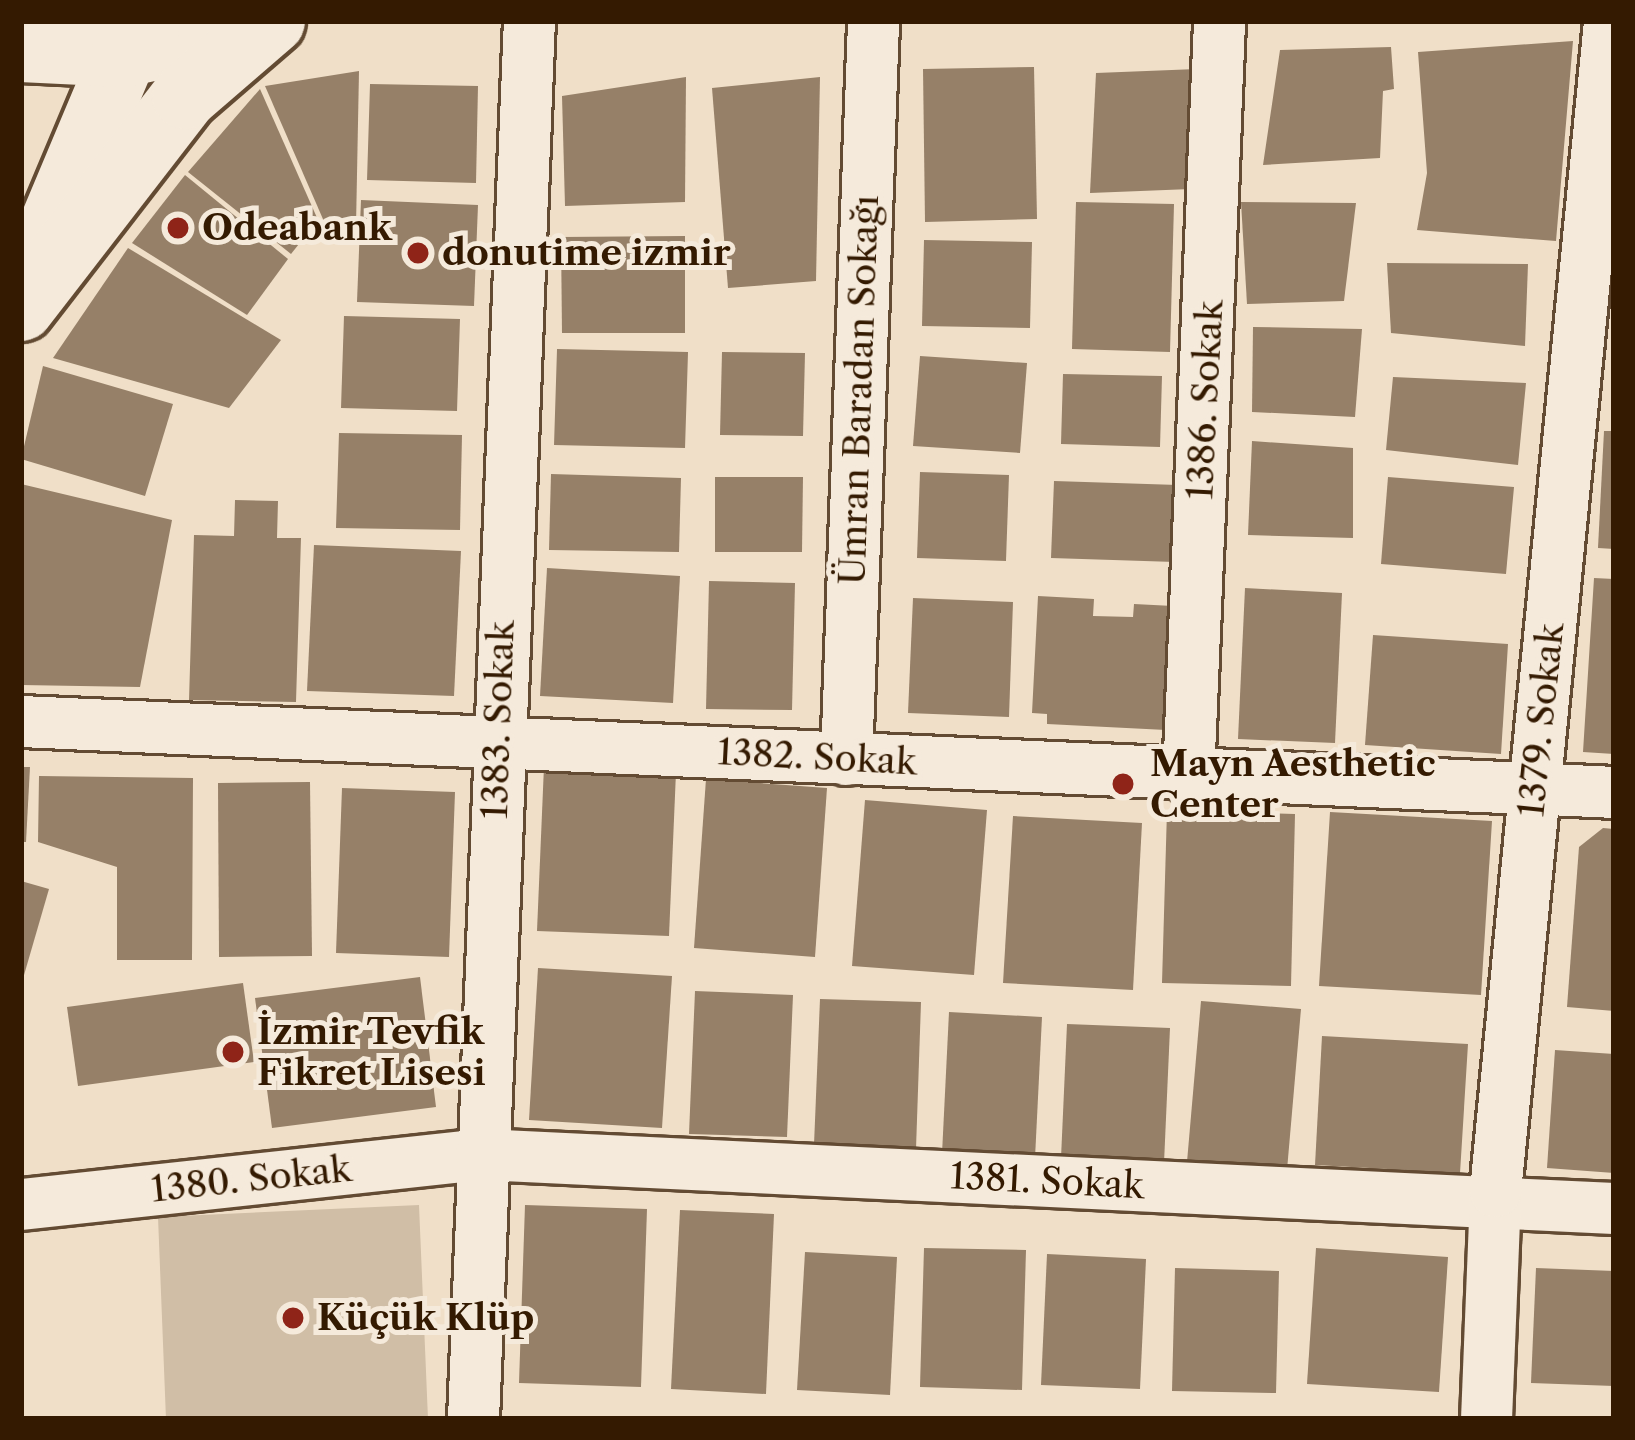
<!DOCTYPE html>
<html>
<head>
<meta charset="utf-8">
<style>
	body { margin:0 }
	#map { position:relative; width:1635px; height:1440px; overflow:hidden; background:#f0dfc8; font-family:"Libre Caslon Text",serif }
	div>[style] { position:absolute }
	.green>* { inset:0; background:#d0bea6 }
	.building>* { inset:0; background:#968068 }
	.roads { filter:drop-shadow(3px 0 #634b33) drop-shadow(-3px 0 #634b33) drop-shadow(0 3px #634b33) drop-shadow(0 -3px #634b33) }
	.minor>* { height:51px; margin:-25.5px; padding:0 25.5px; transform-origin:25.5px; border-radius:25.5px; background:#f5eadb }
	.tertiary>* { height:66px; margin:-33px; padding:0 33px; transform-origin:33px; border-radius:33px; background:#f5eadb }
	.secondary>* { height:66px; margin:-33px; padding:0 33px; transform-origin:33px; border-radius:33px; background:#f5eadb }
	.dots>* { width:33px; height:33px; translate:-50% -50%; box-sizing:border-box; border:6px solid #f5eadb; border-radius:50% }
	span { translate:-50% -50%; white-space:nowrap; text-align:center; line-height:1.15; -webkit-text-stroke:10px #f5eadb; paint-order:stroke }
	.poi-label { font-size:36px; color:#341a01; font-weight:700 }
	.left { translate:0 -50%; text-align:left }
	.street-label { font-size:36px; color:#341a01 }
	.frame { position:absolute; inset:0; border:24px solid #341a01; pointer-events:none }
</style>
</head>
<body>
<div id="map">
	<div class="green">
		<i style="clip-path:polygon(419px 1205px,428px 1419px,166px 1419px,158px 1217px)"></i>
	</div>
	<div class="building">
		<i style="clip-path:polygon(1573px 41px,1556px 241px,1417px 230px,1427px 173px,1418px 52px)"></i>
		<i style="clip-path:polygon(1391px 47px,1394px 89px,1383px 91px,1380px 158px,1263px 165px,1280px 50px)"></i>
		<i style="clip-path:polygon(1034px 67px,1037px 219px,925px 222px,923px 69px)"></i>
		<i style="clip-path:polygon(1197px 69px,1191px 189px,1090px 193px,1096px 73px)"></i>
		<i style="clip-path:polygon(359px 71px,356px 226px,326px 226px,265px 86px)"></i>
		<i style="clip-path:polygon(686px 77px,685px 202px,565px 206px,562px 96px)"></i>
		<i style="clip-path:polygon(820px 77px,816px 281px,728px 288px,712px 88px)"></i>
		<i style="clip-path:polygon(370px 84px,478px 86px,476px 183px,367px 180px)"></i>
		<i style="clip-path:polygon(260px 89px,318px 220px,291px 254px,188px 172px)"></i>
		<i style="clip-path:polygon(185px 175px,288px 259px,247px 315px,132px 243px)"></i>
		<i style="clip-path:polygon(361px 200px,478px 205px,474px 306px,357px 302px)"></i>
		<i style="clip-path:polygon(1076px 202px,1174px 204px,1170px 352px,1072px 349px)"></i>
		<i style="clip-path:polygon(1241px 202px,1356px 203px,1344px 301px,1247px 304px)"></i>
		<i style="clip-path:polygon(685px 236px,685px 333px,562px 333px,561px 237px)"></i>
		<i style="clip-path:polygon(924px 240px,1032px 242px,1030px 328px,922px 326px)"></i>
		<i style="clip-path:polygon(128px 248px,281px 340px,229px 408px,53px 358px)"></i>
		<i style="clip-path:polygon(1387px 263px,1528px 264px,1525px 346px,1391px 333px)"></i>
		<i style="clip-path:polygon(344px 316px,460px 319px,457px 411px,341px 408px)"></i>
		<i style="clip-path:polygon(1253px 327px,1362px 329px,1355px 417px,1252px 412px)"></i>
		<i style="clip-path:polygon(557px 349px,688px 352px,685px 448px,554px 445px)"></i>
		<i style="clip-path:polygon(722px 352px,805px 353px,803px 436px,720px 435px)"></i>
		<i style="clip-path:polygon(920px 356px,1027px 363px,1020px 453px,913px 446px)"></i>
		<i style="clip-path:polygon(43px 366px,173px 404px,145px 496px,21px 459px)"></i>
		<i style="clip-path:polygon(1063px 374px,1162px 376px,1160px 447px,1061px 444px)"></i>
		<i style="clip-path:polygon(1393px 377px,1526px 383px,1518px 465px,1386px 450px)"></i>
		<i style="clip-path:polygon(1604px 431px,1614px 431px,1614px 549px,1598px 548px)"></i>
		<i style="clip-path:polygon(339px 433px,462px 435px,460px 530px,336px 528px)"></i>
		<i style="clip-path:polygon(1252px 441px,1353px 448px,1353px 538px,1248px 535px)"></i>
		<i style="clip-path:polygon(920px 472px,1009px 475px,1006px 561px,917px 558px)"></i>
		<i style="clip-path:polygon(551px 474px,681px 478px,679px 552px,549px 550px)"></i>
		<i style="clip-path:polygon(715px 477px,803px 477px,802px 552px,715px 552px)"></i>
		<i style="clip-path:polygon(1388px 477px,1514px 487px,1506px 574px,1381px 564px)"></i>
		<i style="clip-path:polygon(1054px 481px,1178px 485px,1175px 562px,1051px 558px)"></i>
		<i style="clip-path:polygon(21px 484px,172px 520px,140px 687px,21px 685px)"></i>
		<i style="clip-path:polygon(235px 500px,278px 501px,277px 538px,301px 538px,296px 702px,189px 700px,194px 535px,234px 536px)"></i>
		<i style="clip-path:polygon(314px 545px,461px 551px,454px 696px,307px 691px)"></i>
		<i style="clip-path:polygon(547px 568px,680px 576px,673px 703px,540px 696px)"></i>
		<i style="clip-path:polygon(1594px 578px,1614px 579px,1614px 754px,1583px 752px)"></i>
		<i style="clip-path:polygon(709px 581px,795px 583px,792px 710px,706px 709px)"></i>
		<i style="clip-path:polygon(1245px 588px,1342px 593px,1335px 743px,1238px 739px)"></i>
		<i style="clip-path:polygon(1038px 596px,1094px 599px,1093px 616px,1133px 617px,1134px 604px,1173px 606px,1166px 730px,1047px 724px,1047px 714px,1032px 713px)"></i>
		<i style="clip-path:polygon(913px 598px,1013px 602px,1009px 717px,908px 713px)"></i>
		<i style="clip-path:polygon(1373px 635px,1508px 644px,1501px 754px,1365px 745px)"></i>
		<i style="clip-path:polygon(544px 766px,676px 772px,669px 936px,537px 931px)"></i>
		<i style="clip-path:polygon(21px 767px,30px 767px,26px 842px,21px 842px)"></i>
		<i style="clip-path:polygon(39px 776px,193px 778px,192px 960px,117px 960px,117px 867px,38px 842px)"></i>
		<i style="clip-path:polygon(706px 779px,827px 788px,815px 957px,694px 948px)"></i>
		<i style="clip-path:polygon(310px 782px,312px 956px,219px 957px,218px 783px)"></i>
		<i style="clip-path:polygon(342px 788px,455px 792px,449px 957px,336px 953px)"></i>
		<i style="clip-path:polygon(865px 800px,987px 810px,974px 975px,852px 966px)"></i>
		<i style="clip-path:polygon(1167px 810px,1295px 814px,1291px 986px,1162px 983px)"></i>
		<i style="clip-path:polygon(1330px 812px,1492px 821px,1481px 995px,1319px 986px)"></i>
		<i style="clip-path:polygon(1013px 816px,1142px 823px,1133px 990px,1003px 983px)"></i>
		<i style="clip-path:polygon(1603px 828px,1614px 829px,1614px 1011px,1567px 1007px,1579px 847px)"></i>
		<i style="clip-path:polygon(21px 881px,49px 889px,22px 982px,21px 982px)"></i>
		<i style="clip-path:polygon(538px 968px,672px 976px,662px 1128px,529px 1120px)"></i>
		<i style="clip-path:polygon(420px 977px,436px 1107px,272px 1128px,255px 998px)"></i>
		<i style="clip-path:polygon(243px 983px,254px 1062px,78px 1086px,67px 1007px)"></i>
		<i style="clip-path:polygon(695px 991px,793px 995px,787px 1137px,689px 1134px)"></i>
		<i style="clip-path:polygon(820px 999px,921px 1002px,916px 1149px,814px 1145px)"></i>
		<i style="clip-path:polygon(1201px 1001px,1301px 1009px,1287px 1170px,1187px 1162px)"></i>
		<i style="clip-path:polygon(949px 1012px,1042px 1017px,1035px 1158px,942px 1154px)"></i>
		<i style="clip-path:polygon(1067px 1024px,1170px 1028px,1164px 1163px,1061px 1158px)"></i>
		<i style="clip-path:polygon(1322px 1036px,1468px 1044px,1460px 1173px,1315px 1165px)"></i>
		<i style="clip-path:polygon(1555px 1050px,1614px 1054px,1614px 1173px,1547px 1168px)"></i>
		<i style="clip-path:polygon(525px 1205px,647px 1209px,641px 1387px,519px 1383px)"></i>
		<i style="clip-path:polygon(680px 1210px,774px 1214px,766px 1394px,671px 1389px)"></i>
		<i style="clip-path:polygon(924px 1248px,1026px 1250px,1022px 1390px,920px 1387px)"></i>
		<i style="clip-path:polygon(1316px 1248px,1448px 1257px,1439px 1392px,1307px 1384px)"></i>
		<i style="clip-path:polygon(805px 1252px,897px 1257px,890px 1395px,797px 1390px)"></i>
		<i style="clip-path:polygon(1047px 1254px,1146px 1259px,1140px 1389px,1041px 1385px)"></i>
		<i style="clip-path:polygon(1175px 1268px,1279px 1271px,1276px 1393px,1172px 1391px)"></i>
		<i style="clip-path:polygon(1536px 1268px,1614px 1271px,1614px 1386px,1531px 1383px)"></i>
	</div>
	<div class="roads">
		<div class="minor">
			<i style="left:21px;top:721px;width:1595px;rotate:2.55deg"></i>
			<i style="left:846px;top:759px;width:738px;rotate:-87.9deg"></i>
			<i style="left:1188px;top:778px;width:758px;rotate:-87.65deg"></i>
			<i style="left:21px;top:1204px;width:463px;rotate:-6.2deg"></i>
			<i style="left:481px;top:1154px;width:1134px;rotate:2.73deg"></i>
			<i style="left:473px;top:1419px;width:1399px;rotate:-87.71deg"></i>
			<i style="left:1486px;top:1419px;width:228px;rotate:-87.7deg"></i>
			<i style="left:1495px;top:1191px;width:1176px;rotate:-84.43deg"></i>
		</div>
		<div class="tertiary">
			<i style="left:27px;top:285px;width:251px;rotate:-67.2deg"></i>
			<i style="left:124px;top:54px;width:34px;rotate:-80deg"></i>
		</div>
		<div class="secondary">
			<i style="left:21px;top:49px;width:103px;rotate:2.8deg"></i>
			<i style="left:124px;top:54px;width:89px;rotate:-12.3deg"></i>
			<i style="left:211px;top:35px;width:26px;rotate:-32deg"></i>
			<i style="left:21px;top:308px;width:268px;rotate:-52.3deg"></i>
			<i style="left:185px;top:96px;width:115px;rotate:-40.8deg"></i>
		</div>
	</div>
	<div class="dots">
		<i style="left:178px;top:228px;background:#8f2418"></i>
		<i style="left:418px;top:253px;background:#8f2418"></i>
		<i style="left:1123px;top:784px;background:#8f2418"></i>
		<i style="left:233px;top:1052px;background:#8f2418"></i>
		<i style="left:293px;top:1318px;background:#8f2418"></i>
	</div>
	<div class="poi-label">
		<span class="left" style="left:202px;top:228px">Odeabank</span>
		<span class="left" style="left:442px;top:253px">donutime izmir</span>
		<span class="left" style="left:1150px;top:784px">Mayn Aesthetic<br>Center</span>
		<span class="left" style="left:257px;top:1052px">İzmir Tevfik<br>Fikret Lisesi</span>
		<span class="left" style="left:317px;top:1318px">Küçük Klüp</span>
	</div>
	<div class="street-label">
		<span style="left:859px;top:390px;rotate:-88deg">Ümran Baradan Sokağı</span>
		<span style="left:1205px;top:400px;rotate:-87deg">1386. Sokak</span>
		<span style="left:498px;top:720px;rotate:-88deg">1383. Sokak</span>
		<span style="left:1541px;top:720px;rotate:-84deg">1379. Sokak</span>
		<span style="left:817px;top:757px;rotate:3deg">1382. Sokak</span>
		<span style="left:251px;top:1179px;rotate:-6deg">1380. Sokak</span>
		<span style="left:1047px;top:1181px;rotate:3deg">1381. Sokak</span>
	</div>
	<div class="frame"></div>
</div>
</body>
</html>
